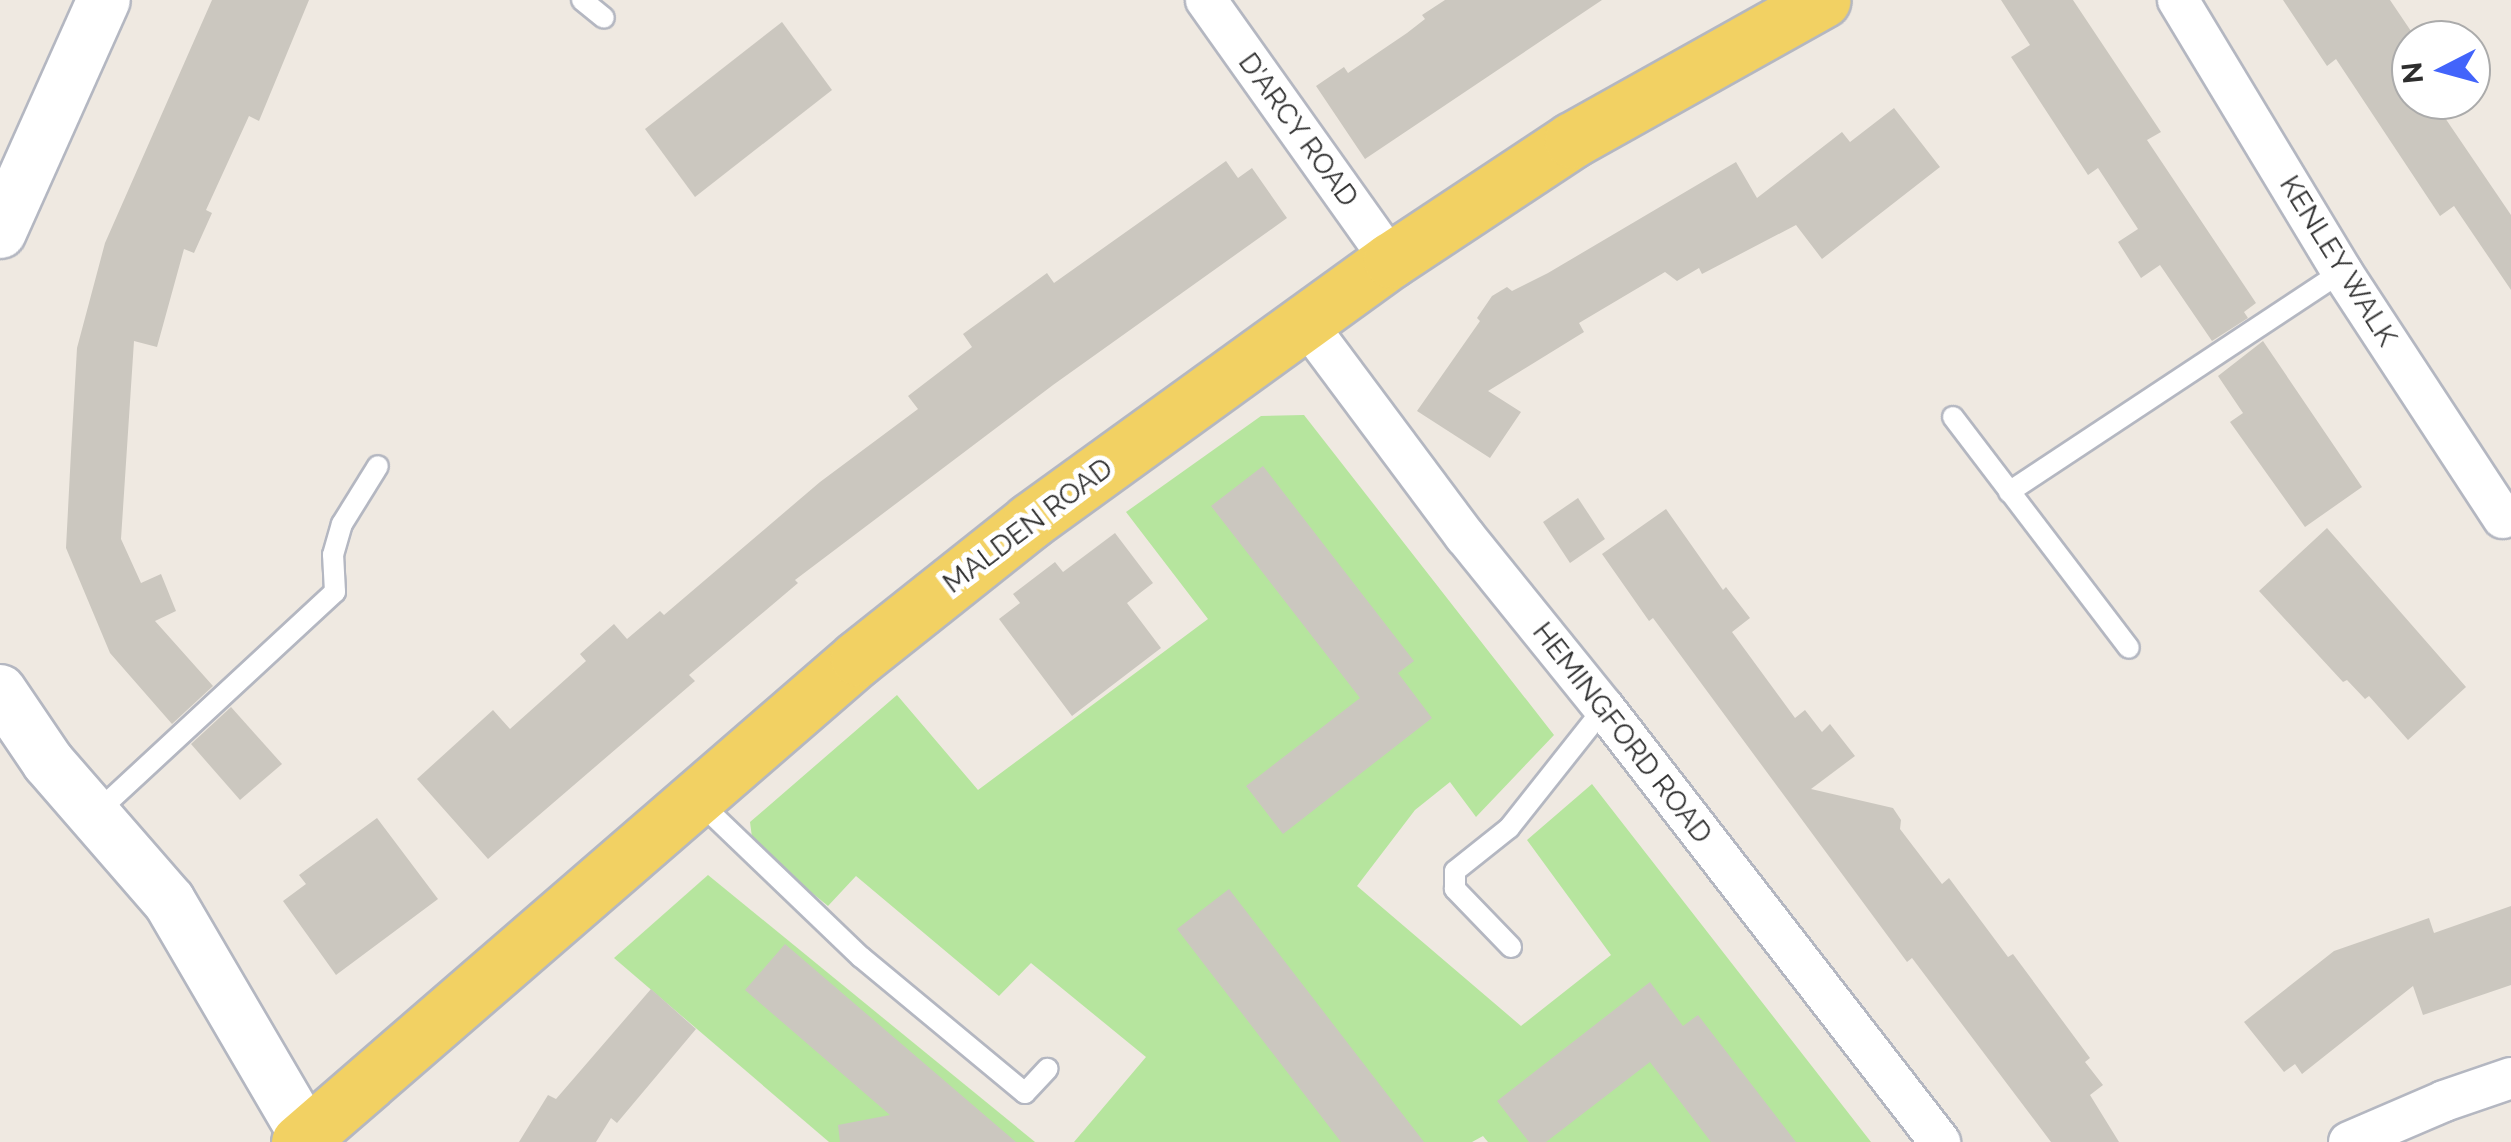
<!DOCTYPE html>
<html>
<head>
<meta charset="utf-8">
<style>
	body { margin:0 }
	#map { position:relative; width:2511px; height:1142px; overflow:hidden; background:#efe9e1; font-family:Raleway,sans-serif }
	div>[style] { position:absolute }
	.green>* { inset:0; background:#b6e59e }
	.building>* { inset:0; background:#cbc7bf }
	.roads { filter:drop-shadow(2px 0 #b4b7c1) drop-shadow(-2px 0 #b4b7c1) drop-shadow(0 2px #b4b7c1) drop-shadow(0 -2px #b4b7c1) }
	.service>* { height:20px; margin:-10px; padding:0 10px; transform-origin:10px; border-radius:10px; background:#fff }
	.minor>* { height:40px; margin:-20px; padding:0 20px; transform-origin:20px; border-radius:20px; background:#fff }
	.tertiary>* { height:52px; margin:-26px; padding:0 26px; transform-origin:26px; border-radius:26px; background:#fff }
	.primary>* { height:55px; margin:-27.5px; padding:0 27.5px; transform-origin:27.5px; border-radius:27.5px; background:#f2d163 }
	span { translate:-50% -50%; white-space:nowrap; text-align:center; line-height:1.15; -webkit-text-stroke:10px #fff; paint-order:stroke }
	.street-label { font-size:28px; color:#2e2e2e }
	.north { position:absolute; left:2391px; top:20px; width:100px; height:100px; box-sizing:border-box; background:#fff; border:2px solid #ababab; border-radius:50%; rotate:264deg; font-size:28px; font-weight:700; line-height:40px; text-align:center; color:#2e2e2e }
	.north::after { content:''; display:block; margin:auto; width:35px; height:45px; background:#4264fb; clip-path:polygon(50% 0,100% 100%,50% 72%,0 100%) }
</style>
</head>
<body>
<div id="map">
	<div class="green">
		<i style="clip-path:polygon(1304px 415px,1554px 735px,1476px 817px,1450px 782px,1415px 810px,1357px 886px,1521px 1026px,1611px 955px,1527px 840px,1592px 784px,1871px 1142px,1488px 1142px,1483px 1136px,1472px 1142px,1074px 1142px,1146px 1057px,1031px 963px,999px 996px,856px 876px,828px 906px,753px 845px,750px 822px,897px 695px,978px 790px,1208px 619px,1126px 512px,1261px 416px)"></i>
		<i style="clip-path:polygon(708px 875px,1035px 1142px,829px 1142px,614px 958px)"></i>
	</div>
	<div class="building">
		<i style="clip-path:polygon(212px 0,309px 0,259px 121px,249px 116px,206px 210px,212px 213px,194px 253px,184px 249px,157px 347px,134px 341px,121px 539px,141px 583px,161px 574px,176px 611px,155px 621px,213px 686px,172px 724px,110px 653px,66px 548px,71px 452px,77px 348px,105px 243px)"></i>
		<i style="clip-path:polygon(1445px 0,1602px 0,1365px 159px,1316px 86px,1344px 67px,1348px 73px,1407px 33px,1425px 19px,1422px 15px)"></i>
		<i style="clip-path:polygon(2001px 0,2073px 0,2161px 132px,2147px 140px,2256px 303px,2244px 312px,2248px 318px,2212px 341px,2160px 265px,2141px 278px,2118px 242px,2138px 229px,2098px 168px,2088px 175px,2011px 57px,2030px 45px)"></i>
		<i style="clip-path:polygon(2283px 0,2390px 0,2417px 40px,2411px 40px,2411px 100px,2457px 100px,2441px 112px,2511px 215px,2511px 290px,2454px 206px,2440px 216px,2336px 59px,2327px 66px)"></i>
		<i style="clip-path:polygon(782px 22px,832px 90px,695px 197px,645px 129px)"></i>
		<i style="clip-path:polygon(1894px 108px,1940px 167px,1822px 259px,1796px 225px,1702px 274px,1699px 268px,1677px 281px,1665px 272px,1579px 323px,1584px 332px,1488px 391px,1521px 412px,1490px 458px,1417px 411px,1480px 321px,1477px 318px,1492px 296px,1507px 287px,1512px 291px,1548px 273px,1736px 162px,1757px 198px,1842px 132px,1850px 142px)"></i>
		<i style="clip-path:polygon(1226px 161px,1238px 178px,1252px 168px,1287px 218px,1053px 385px,795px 580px,798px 583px,689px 675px,695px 681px,488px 859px,417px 779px,493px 710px,510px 729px,586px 661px,580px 654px,614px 624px,627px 639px,660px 611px,664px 615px,820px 482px,918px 409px,908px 396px,972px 347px,963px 334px,1047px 273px,1054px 283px)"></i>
		<i style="clip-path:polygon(2263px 341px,2362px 487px,2305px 527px,2230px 422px,2243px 413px,2218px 376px)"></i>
		<i style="clip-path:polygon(1263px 466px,1414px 661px,1398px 673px,1432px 718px,1283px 834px,1246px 786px,1360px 698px,1211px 506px)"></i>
		<i style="clip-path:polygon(1578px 498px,1605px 539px,1570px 563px,1543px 522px)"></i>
		<i style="clip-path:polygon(1666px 509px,1723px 590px,1726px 587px,1750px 618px,1732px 632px,1795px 718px,1805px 710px,1822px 732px,1830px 724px,1855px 756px,1811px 789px,1893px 808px,1901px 820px,1900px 829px,1942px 884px,1949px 878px,2008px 957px,2013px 954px,2090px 1058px,2085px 1062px,2103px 1085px,2090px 1095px,2119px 1142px,2051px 1142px,1912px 958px,1907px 962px,1653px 618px,1649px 621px,1602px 554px)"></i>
		<i style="clip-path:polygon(2327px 528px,2466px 687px,2408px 740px,2369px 696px,2365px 699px,2347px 680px,2343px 682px,2259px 591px)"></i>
		<i style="clip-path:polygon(1115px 533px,1153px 583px,1127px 603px,1161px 648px,1072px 716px,999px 619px,1020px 603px,1013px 594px,1055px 562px,1063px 572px)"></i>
		<i style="clip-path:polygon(231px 707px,282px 764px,240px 800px,191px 744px)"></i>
		<i style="clip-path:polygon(377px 818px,438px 899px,336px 975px,283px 901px,306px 884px,299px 875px)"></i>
		<i style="clip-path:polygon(1229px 889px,1424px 1142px,1341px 1142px,1177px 929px)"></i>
		<i style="clip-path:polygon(2511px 906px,2511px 985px,2423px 1015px,2413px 986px,2302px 1074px,2295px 1064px,2284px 1072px,2244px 1022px,2334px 951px,2429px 918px,2434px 933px)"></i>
		<i style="clip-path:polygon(785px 944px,1016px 1142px,840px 1142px,838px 1125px,890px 1115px,745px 990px)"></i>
		<i style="clip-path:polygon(1650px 982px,1683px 1026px,1698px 1015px,1796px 1142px,1711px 1142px,1650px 1062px,1546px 1142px,1529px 1142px,1497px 1101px)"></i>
		<i style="clip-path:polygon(651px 989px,696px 1029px,617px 1123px,611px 1118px,596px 1142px,519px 1142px,548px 1095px,556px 1099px)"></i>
	</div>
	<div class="roads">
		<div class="service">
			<i style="left:582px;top:0;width:28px;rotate:39deg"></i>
			<i style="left:1953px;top:417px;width:290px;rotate:52.7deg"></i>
			<i style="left:2009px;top:492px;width:399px;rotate:-33.5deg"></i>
			<i style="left:697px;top:800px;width:227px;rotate:43.8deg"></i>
			<i style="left:861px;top:957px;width:213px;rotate:39.7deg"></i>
			<i style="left:1025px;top:1093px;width:33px;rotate:-47deg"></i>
			<i style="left:95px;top:814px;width:327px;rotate:-42.8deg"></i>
			<i style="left:335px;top:592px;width:37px;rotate:-93deg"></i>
			<i style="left:333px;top:555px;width:32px;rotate:-74deg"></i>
			<i style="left:342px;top:524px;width:68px;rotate:-58.2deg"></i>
			<i style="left:1511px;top:947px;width:81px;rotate:-134deg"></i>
			<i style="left:1455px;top:889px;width:18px;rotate:-90deg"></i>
			<i style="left:1455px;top:871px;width:69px;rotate:-38.5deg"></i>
			<i style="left:1509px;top:828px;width:153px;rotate:-51.6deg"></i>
		</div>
		<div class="minor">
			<i style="left:1206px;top:0;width:319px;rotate:54.6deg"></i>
			<i style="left:2178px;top:0;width:318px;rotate:58.9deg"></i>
			<i style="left:2342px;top:272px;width:294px;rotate:56.8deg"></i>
			<i style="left:1306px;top:323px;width:266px;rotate:53.3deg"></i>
			<i style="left:1465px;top:536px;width:221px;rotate:51.1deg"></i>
			<i style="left:1604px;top:708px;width:549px;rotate:52.25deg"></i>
			<i style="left:2349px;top:1142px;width:103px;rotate:-23.3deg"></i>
			<i style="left:2444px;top:1101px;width:71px;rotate:-18.9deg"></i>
		</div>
		<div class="tertiary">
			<i style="left:0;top:232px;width:254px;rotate:-65.9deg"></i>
			<i style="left:0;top:691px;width:86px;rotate:55.9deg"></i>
			<i style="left:48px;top:762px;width:184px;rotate:49deg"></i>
			<i style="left:169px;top:901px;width:271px;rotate:59.7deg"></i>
		</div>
		<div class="primary">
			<i style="left:299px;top:1142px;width:739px;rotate:-40.89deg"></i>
			<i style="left:858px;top:658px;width:220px;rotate:-38.5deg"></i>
			<i style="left:1030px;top:521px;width:445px;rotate:-35.9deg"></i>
			<i style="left:1391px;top:260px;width:217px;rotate:-33.5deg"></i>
			<i style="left:1572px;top:140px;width:287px;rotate:-29.2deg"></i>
		</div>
	</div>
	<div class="street-label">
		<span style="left:1298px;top:130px;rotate:54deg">D'ARCY ROAD</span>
		<span style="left:2338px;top:261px;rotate:58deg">KENLEY WALK</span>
		<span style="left:1028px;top:526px;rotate:-37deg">MALDEN ROAD</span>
		<span style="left:1622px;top:733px;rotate:52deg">HEMINGFORD ROAD</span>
	</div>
	<div class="north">N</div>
</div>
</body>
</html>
